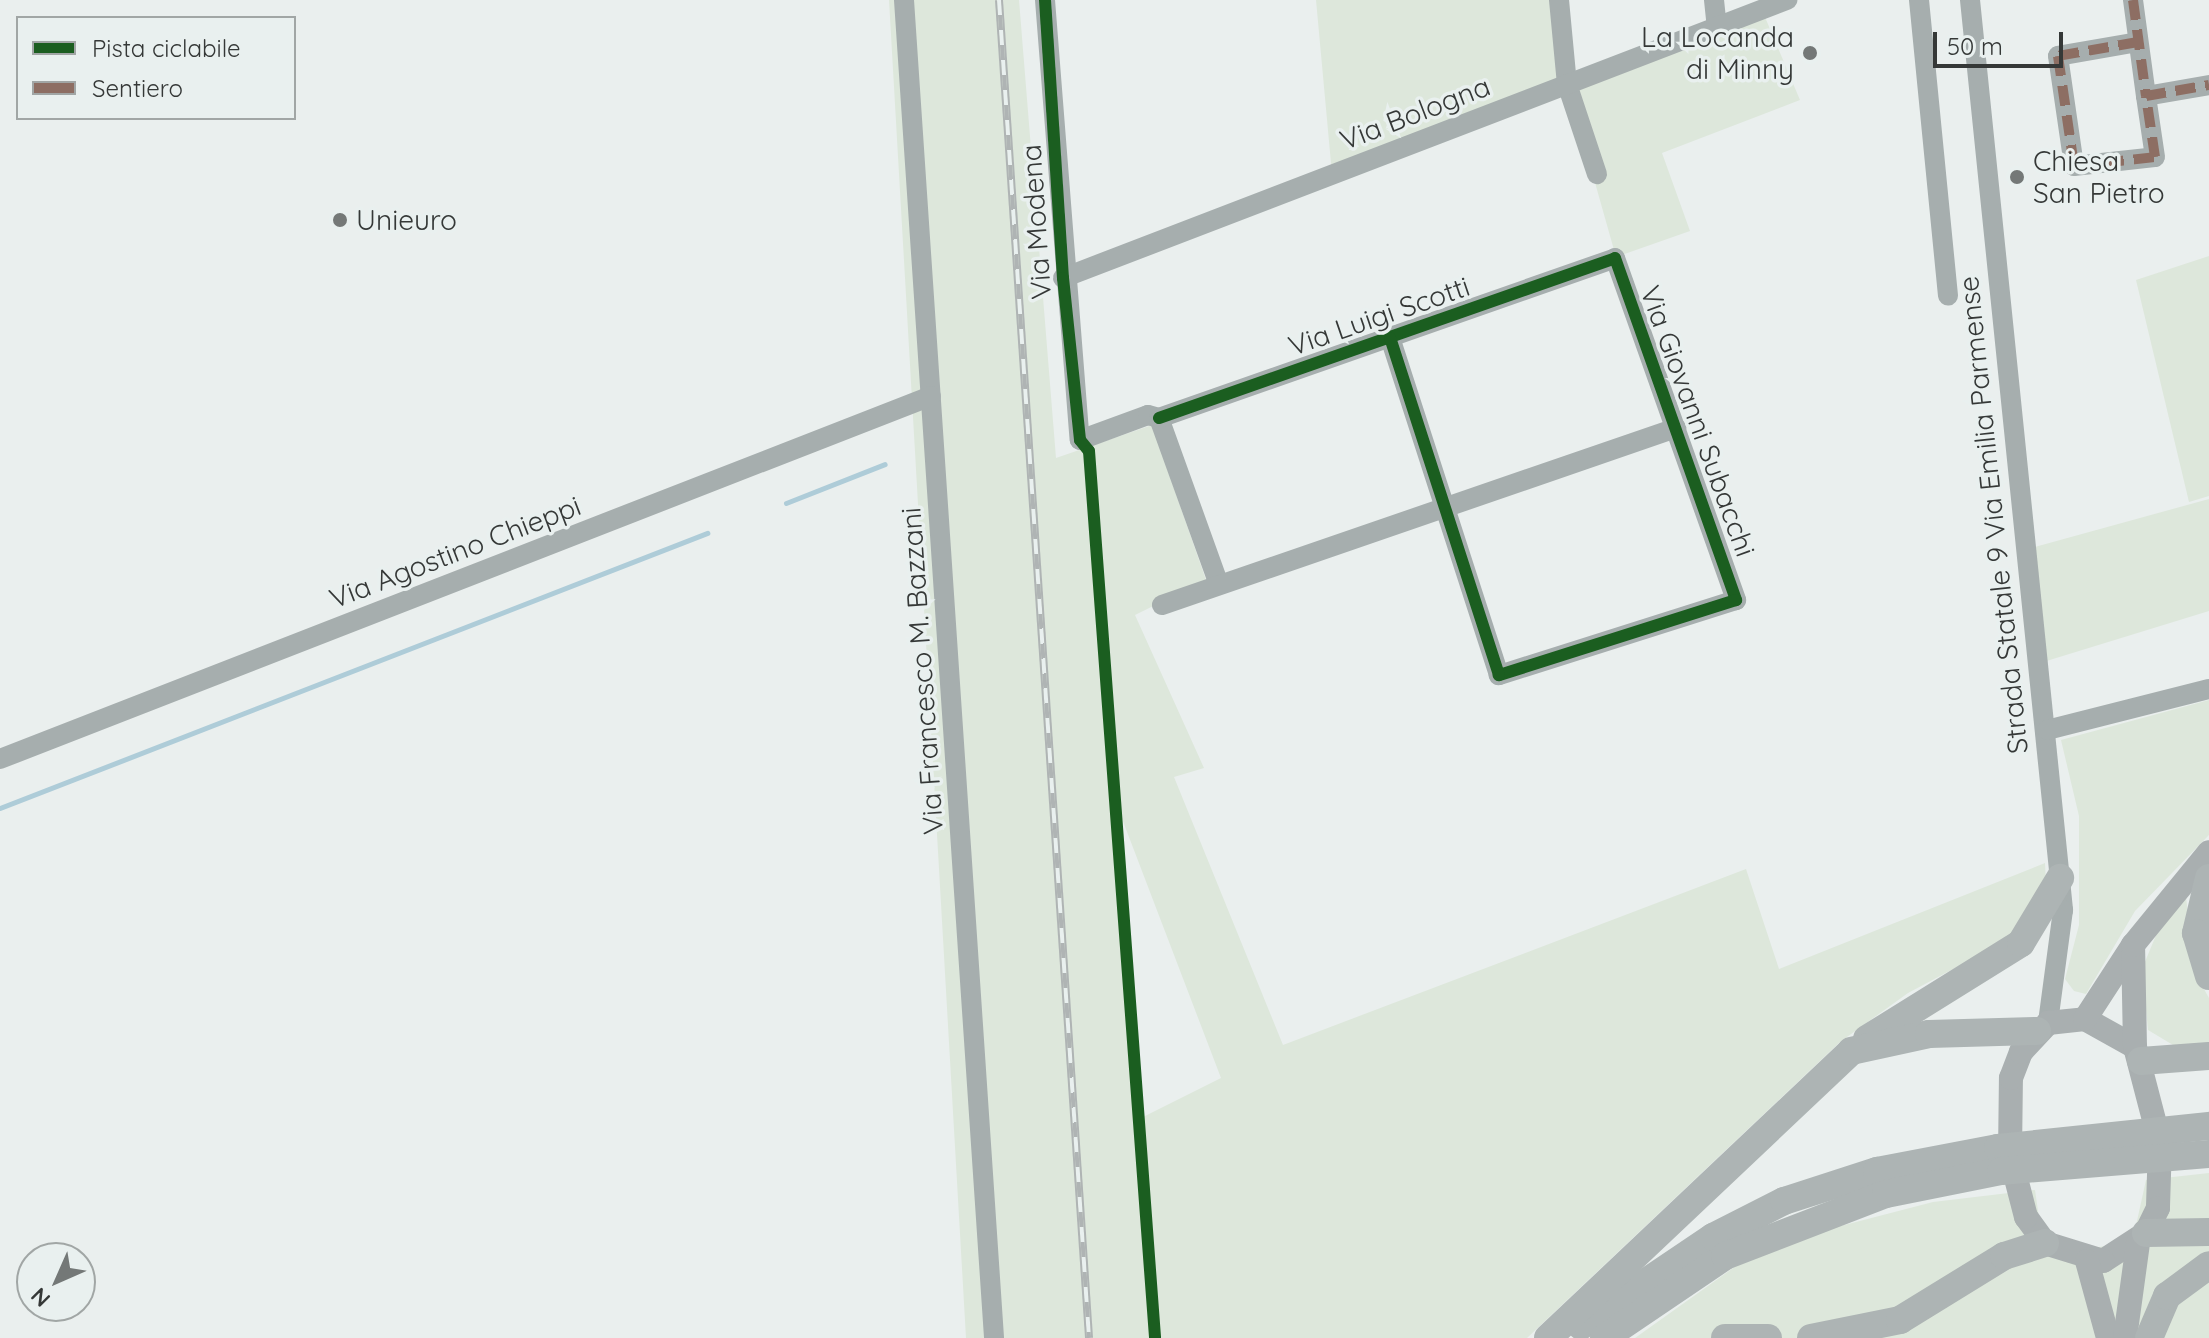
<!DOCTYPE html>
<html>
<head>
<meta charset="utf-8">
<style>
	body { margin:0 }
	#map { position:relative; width:2209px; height:1338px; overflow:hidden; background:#eaefee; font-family:Quicksand,sans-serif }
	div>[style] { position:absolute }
	.green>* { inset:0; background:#dde7db }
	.stream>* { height:5px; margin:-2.5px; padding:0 2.5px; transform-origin:2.5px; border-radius:2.5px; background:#aeccd8 }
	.minor>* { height:20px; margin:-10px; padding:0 10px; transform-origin:10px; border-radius:10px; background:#a6aeae }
	.major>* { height:24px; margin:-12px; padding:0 12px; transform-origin:12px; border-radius:12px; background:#a9afb0 }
	.highway>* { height:28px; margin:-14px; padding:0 14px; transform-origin:14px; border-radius:14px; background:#adb4b4 }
	.rail>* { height:8px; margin-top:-4px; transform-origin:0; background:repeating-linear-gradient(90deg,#e9f0ef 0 15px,#afb4b4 0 30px); box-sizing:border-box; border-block:2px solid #afb4b4 }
	.highway-bridge>* { height:28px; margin:-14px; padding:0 14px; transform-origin:14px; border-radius:14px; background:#adb4b4 }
	.quiet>* { height:10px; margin-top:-5px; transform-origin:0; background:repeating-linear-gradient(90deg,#8d6e63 0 20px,transparent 0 30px) }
	.cycleway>* { height:12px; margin:-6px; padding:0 6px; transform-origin:6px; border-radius:6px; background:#1b5e20 }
	.dots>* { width:22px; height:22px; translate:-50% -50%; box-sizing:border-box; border:4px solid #e9f0ef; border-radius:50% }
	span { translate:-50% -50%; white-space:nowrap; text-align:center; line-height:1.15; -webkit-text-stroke:7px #e9f0ef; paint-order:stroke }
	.poi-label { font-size:28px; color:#353837 }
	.right { translate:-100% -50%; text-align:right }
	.left { translate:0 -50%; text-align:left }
	.street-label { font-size:28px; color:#353837 }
	.legend { position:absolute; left:16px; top:16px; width:280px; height:104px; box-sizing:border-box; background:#e9f0ef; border:2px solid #a1a6a5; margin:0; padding:10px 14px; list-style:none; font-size:24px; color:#353837 }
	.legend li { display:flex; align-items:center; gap:16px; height:40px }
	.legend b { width:40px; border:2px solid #a1a6a5 }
	.north { position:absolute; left:16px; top:1242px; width:80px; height:80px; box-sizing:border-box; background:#e9f0ef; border:2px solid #a1a6a5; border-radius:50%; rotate:225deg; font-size:22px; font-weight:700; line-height:32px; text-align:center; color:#353837 }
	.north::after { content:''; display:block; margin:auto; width:28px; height:36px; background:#747877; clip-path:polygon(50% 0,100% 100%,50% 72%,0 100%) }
	.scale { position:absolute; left:1933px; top:32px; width:130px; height:36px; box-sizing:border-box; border:4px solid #353837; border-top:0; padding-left:10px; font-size:24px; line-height:28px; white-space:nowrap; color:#353837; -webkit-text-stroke:6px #e9f0ef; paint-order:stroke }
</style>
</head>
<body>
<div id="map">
	<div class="green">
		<i style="clip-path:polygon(evenodd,889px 0,1019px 0,1056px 458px,1152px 425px,1206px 580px,1135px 615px,1204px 768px,1174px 777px,1283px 1045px,1746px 869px,1779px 969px,2045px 863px,2046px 884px,2008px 940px,1908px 993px,1840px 1042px,1527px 1338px,966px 1338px,889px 0,1116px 803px,1221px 1078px,1137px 1120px,1137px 1119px,1116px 803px)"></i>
		<i style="clip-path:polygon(1316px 0,1558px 0,1568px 86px,1762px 10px,1800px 100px,1662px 153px,1690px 231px,1616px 257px,1568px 87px,1332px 174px)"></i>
		<i style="clip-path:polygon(2209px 256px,2209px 496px,2189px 502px,2136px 280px)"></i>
		<i style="clip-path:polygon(2209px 499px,2209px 611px,2040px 663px,2027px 549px)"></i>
		<i style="clip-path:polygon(2209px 700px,2209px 835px,2135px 911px,2086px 994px,2074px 991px,2065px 979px,2079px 925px,2079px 816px,2061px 740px)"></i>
		<i style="clip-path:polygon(2186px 897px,2195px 973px,2209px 998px,2209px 1046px,2178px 1048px,2148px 1030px,2142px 969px,2159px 928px)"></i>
		<i style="clip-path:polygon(2209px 1173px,2209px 1338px,1635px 1338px,1764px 1246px,1933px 1202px,2035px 1190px,2039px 1218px,2057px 1238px,2087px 1249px,2111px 1245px,2135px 1230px,2146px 1180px)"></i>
	</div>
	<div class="stream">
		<i style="left:786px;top:503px;width:106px;rotate:-21.5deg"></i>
		<i style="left:0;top:808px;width:759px;rotate:-21.25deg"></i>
	</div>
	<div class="minor">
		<i style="left:904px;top:0;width:1341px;rotate:86.15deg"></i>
		<i style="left:1045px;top:0;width:441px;rotate:85.5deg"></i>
		<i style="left:1080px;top:440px;width:72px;rotate:-20.2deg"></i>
		<i style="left:1148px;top:415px;width:11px;rotate:15deg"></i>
		<i style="left:1159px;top:418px;width:177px;rotate:70.2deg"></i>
		<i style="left:1559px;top:0;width:84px;rotate:84.6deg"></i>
		<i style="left:1567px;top:84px;width:95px;rotate:71.6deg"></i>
		<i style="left:1714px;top:0;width:27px;rotate:84deg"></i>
		<i style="left:1919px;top:0;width:297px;rotate:84.4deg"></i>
		<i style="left:1970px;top:0;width:915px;rotate:84.16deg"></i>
		<i style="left:2063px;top:910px;width:114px;rotate:97.6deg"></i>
		<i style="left:2133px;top:0;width:97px;rotate:82.3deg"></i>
		<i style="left:2146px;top:96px;width:64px;rotate:-9.9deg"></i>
		<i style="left:2138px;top:42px;width:81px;rotate:170.1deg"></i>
		<i style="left:2058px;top:56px;width:111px;rotate:81.7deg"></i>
		<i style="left:2074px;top:166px;width:81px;rotate:-6.3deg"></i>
		<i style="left:2155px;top:157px;width:62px;rotate:-98.4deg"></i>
		<i style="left:1063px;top:278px;width:776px;rotate:-21.01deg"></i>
		<i style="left:1159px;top:418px;width:483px;rotate:-19.3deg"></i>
		<i style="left:1615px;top:258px;width:363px;rotate:70.5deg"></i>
		<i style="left:1736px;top:600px;width:249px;rotate:162.4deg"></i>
		<i style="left:1499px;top:675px;width:354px;rotate:-107.9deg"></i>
		<i style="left:1162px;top:605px;width:544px;rotate:-19deg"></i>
		<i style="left:2047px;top:730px;width:167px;rotate:-14.2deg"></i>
		<i style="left:0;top:759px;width:999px;rotate:-21.3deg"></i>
	</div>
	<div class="major">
		<i style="left:2085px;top:1019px;width:57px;rotate:29.2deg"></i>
		<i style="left:2135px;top:1047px;width:99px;rotate:75.4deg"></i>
		<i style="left:2160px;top:1143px;width:65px;rotate:91.8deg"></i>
		<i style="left:2158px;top:1208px;width:28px;rotate:116deg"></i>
		<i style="left:2146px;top:1233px;width:51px;rotate:146.9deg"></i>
		<i style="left:2103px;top:1261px;width:61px;rotate:-162.8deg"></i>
		<i style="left:2045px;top:1243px;width:32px;rotate:-126deg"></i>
		<i style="left:2026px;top:1217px;width:64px;rotate:-104.5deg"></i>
		<i style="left:2010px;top:1155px;width:77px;rotate:-89.3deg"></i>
		<i style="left:2011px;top:1078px;width:28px;rotate:-69deg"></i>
		<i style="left:2021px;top:1052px;width:40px;rotate:-47deg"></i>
		<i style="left:2048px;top:1023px;width:37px;rotate:-6deg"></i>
		<i style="left:2085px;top:1019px;width:88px;rotate:-57deg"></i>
		<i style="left:2135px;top:1047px;width:102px;rotate:-91.1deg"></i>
		<i style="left:2133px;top:945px;width:120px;rotate:-50.7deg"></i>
		<i style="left:2087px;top:1261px;width:80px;rotate:74.7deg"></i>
		<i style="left:2125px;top:1338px;width:96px;rotate:-82.2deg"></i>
	</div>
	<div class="highway">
		<i style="left:2209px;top:878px;width:57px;rotate:103.3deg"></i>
		<i style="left:2196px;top:933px;width:45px;rotate:73.2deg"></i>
		<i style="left:1867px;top:1039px;width:181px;rotate:-31.9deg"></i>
		<i style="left:2021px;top:943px;width:76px;rotate:-59deg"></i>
		<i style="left:2141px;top:1061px;width:68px;rotate:-4.2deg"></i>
		<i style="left:2146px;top:1233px;width:63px;rotate:-0.9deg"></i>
		<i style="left:1581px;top:1326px;width:159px;rotate:-34deg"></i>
		<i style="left:1548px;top:1338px;width:417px;rotate:-43.4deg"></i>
		<i style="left:1851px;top:1051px;width:80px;rotate:-12.3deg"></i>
		<i style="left:1929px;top:1034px;width:108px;rotate:-1.6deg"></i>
		<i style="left:1604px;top:1338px;width:146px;rotate:-34.1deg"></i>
		<i style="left:1725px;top:1338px;width:43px"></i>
		<i style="left:1811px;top:1338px;width:91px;rotate:-11.4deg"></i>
		<i style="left:1900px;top:1320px;width:122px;rotate:-31.6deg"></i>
		<i style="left:2004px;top:1256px;width:43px;rotate:-17.6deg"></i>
		<i style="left:2149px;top:1338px;width:46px;rotate:-66.8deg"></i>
		<i style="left:2167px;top:1296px;width:52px;rotate:-36.4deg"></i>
	</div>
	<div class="rail">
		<i style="left:999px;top:0;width:1341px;rotate:86.15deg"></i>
	</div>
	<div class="highway-bridge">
		<i style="left:1713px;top:1237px;width:80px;rotate:-26.9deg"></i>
		<i style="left:1784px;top:1201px;width:98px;rotate:-17.9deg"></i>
		<i style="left:1877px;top:1171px;width:123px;rotate:-10.8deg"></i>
		<i style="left:1998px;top:1148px;width:212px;rotate:-6deg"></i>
		<i style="left:1725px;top:1256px;width:173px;rotate:-21.1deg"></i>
		<i style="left:1886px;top:1194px;width:117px;rotate:-11.3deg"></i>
		<i style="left:2001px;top:1171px;width:209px;rotate:-4.7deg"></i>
	</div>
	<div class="quiet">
		<i style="left:2133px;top:0;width:97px;rotate:82.3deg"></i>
		<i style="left:2146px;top:96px;width:64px;rotate:-9.9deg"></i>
		<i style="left:2138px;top:42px;width:81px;rotate:170.1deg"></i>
		<i style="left:2058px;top:56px;width:111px;rotate:81.7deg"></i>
		<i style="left:2074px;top:166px;width:81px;rotate:-6.3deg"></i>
		<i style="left:2155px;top:157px;width:62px;rotate:-98.4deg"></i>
	</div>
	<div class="cycleway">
		<i style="left:1045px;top:0;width:279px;rotate:86.3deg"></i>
		<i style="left:1063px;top:278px;width:163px;rotate:84deg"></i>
		<i style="left:1080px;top:440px;width:14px;rotate:51deg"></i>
		<i style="left:1089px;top:451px;width:889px;rotate:85.74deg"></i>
		<i style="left:1159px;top:418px;width:483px;rotate:-19.3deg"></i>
		<i style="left:1615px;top:258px;width:363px;rotate:70.5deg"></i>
		<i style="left:1736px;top:600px;width:249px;rotate:162.4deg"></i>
		<i style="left:1499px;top:675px;width:354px;rotate:-107.9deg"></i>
	</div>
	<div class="dots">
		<i style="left:1810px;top:53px;background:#747877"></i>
		<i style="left:2017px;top:177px;background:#747877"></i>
		<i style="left:340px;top:220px;background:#747877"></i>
	</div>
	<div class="poi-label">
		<span class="right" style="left:1794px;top:53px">La Locanda<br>di Minny</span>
		<span class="left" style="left:2033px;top:177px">Chiesa<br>San Pietro</span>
		<span class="left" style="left:356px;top:220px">Unieuro</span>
	</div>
	<div class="street-label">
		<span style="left:1415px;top:113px;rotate:-21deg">Via Bologna</span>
		<span style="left:1036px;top:222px;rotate:-94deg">Via Modena</span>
		<span style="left:1379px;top:316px;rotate:-19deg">Via Luigi Scotti</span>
		<span style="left:1698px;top:421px;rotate:70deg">Via Giovanni Subacchi</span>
		<span style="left:1993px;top:515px;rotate:-96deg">Strada Statale 9 Via Emilia Parmense</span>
		<span style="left:455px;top:552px;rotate:-21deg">Via Agostino Chieppi</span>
		<span style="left:922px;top:671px;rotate:-94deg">Via Francesco M. Bazzani</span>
	</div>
	<ul class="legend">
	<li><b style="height:10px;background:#1b5e20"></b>Pista ciclabile</li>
	<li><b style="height:10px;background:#8d6e63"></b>Sentiero</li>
	</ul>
	<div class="north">N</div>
	<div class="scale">50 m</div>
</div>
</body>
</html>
